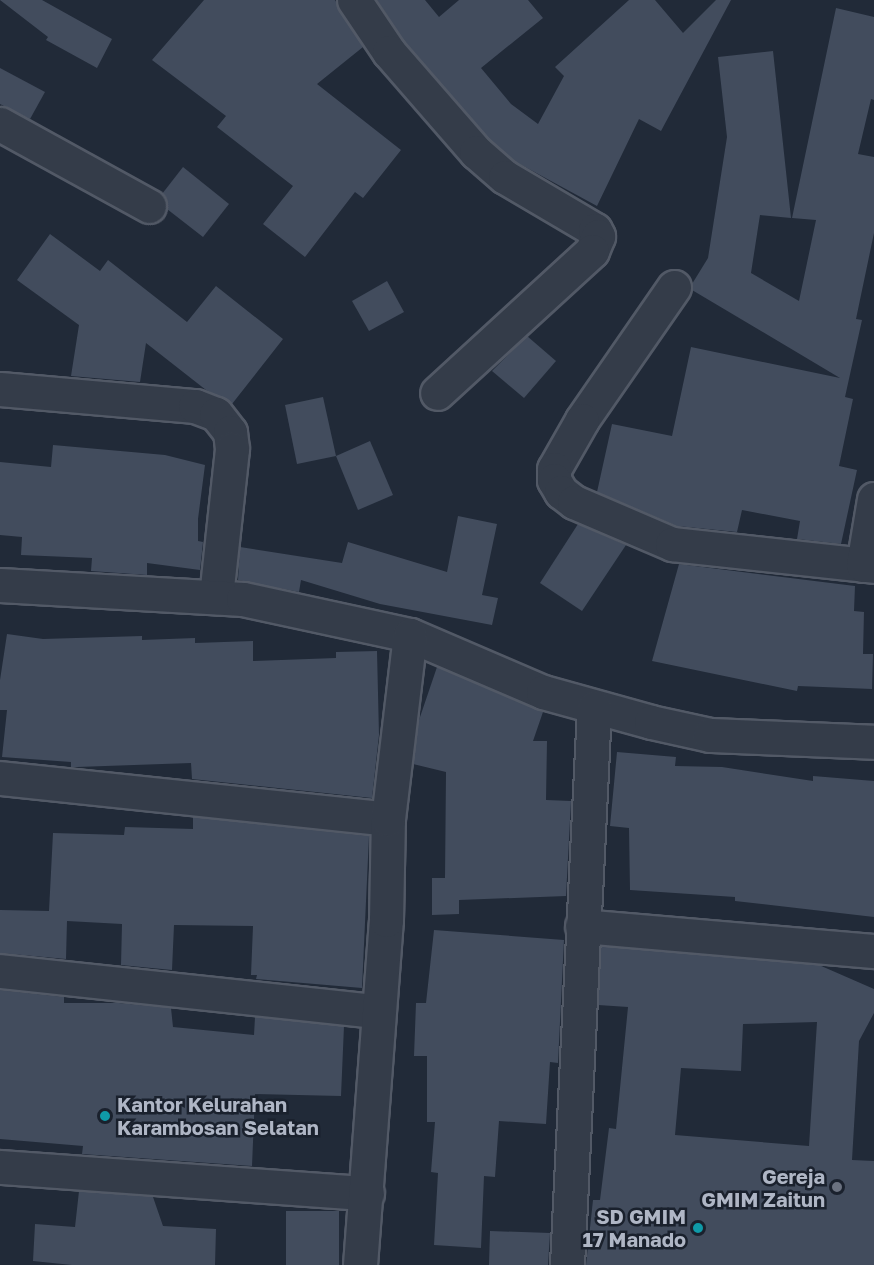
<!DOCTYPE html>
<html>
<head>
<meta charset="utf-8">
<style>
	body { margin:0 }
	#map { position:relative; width:874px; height:1265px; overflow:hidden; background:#212a38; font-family:"Golos Text",sans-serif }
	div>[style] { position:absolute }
	.building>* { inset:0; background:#424c5d }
	.roads { filter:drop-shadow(2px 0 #525966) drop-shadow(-2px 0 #525966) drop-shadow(0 2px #525966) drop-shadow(0 -2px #525966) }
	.minor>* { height:33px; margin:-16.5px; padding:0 16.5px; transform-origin:16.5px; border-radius:16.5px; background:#343c49 }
	.dots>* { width:16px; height:16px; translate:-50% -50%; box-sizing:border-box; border:3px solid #1a212d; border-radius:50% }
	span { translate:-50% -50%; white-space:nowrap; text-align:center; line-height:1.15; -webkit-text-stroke:5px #1a212d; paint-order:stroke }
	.poi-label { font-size:20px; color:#afb6c5; font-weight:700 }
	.left { translate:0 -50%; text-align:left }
	.right { translate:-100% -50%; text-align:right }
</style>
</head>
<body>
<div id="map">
	<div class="building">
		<i style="clip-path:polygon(0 0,42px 0,112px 39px,97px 68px,46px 40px,48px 37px)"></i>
		<i style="clip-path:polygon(204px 0,335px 0,363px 47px,317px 84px,401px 150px,363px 198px,355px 192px,305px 257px,263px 224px,293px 186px,217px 127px,226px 116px,152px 60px)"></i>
		<i style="clip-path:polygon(377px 0,425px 0,439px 17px,459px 0,528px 0,543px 18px,481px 68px,511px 104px,538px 124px,564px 76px,555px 67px,629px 0,655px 0,683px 33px,716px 0,731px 0,661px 131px,639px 119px,597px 206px,516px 162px,489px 139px,404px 41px)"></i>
		<i style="clip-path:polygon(836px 8px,874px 17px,874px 100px,871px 99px,858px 154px,874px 157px,874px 233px,856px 319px,862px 320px,845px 397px,853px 399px,839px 466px,857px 470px,841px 544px,797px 539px,800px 521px,742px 510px,737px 532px,677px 526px,597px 492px,612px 424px,672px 436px,691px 347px,840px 378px,692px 290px,692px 284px,708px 258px,727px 137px,718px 57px,773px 51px,791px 218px,760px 215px,751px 273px,799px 301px,816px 220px,792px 218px)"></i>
		<i style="clip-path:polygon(0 68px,45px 92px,30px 119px,0 104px)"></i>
		<i style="clip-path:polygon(183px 167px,229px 204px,203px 237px,167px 209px,162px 194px)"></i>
		<i style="clip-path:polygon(50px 234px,100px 271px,108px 260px,187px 322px,216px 286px,283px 339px,232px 404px,206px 390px,146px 343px,140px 382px,71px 376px,79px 325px,17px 280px)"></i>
		<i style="clip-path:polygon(387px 281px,404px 312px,369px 331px,352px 301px)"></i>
		<i style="clip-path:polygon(527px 336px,556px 361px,524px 398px,492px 371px)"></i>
		<i style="clip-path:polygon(323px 397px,336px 456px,297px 464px,285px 405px)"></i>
		<i style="clip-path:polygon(370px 441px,393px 495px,358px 510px,336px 456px)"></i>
		<i style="clip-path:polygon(53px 445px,165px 455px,205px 465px,198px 519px,198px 541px,203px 542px,200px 570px,147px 563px,147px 575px,91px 571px,92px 558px,21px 555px,22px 537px,0 535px,0 462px,51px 467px)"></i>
		<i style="clip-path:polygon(458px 516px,497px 524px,482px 595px,498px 598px,492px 625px,380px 604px,301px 580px,299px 592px,238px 580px,240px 547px,342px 563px,348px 542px,447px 572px)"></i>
		<i style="clip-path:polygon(578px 524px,626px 545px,582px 611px,540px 583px)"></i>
		<i style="clip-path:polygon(679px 564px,855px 586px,854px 611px,864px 612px,863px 654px,873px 654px,872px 689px,798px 686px,797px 691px,652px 661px)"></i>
		<i style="clip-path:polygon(7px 634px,43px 639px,142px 636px,142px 640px,195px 638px,195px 643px,253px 641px,253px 661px,336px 658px,336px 652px,377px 651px,379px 735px,372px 798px,192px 779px,191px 763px,77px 767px,71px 767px,71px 762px,2px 757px,7px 710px,0 710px,0 680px)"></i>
		<i style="clip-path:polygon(437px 667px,543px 712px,533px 741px,547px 741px,546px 800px,571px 801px,566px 896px,459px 900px,459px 914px,432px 915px,432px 878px,445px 878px,446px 772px,413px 764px,419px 720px)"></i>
		<i style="clip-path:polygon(617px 752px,676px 757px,675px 766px,722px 767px,813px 781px,813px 776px,874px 781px,874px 917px,735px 901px,735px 897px,630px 890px,629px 828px,610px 826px)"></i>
		<i style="clip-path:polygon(193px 817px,369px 836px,362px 988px,256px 979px,257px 975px,251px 975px,253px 926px,174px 925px,172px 970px,121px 965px,122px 924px,67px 921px,66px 959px,0 953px,0 910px,49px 911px,53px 833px,124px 835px,125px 827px,193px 829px)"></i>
		<i style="clip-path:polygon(434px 930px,564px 940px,558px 1063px,550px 1062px,546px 1124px,499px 1121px,495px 1177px,484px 1176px,481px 1248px,434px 1245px,438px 1173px,431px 1172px,435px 1122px,427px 1122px,427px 1056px,414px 1056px,416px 1003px,426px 1003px)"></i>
		<i style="clip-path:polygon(evenodd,601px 946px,819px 965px,874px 989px,874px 1013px,859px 1041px,852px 1160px,874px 1161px,874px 1265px,586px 1265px,593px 1200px,600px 1200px,609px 1128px,616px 1129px,628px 1007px,598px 1005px,601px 946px,817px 1022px,809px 1146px,675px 1135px,681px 1068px,741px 1071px,743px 1024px,817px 1022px)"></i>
		<i style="clip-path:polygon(0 990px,64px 997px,64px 1003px,119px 1003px,171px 1008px,173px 1027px,254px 1035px,255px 1017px,344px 1026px,341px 1096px,255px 1094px,252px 1166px,82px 1154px,83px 1146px,0 1139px)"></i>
		<i style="clip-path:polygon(79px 1191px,153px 1197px,163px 1226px,216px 1229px,215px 1265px,72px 1265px,33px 1261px,35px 1224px,75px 1227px)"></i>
		<i style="clip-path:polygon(286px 1211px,339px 1211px,339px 1265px,286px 1265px)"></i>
		<i style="clip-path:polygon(490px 1231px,550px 1233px,548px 1265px,489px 1265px)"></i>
	</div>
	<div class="roads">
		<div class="minor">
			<i style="left:354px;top:0;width:63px;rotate:56.1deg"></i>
			<i style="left:389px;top:52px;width:133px;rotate:49deg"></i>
			<i style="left:476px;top:152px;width:38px;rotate:41deg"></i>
			<i style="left:505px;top:177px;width:104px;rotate:30.5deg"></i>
			<i style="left:595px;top:230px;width:7px;rotate:63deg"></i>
			<i style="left:598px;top:236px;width:16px;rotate:112deg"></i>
			<i style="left:592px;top:251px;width:210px;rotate:137.5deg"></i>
			<i style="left:0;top:124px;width:170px;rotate:28.8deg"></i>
			<i style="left:674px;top:287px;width:162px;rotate:124.7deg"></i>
			<i style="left:582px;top:420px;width:56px;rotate:119.7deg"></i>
			<i style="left:554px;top:469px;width:11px;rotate:90deg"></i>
			<i style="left:554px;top:480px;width:14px;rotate:60deg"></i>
			<i style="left:561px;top:492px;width:16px;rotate:38deg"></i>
			<i style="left:574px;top:502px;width:107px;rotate:23.2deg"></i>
			<i style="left:672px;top:544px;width:203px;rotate:6.2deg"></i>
			<i style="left:0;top:389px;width:196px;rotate:5deg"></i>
			<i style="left:195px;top:406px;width:22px;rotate:21deg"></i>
			<i style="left:216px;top:414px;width:23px;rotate:52deg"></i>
			<i style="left:230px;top:432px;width:17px;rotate:83deg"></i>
			<i style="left:232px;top:449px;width:149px;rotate:96.2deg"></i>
			<i style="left:863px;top:565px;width:67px;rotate:-80.5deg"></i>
			<i style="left:0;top:585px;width:243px;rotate:3.3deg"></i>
			<i style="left:243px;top:599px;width:171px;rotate:12.2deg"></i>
			<i style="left:410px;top:635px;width:145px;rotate:23.2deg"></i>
			<i style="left:543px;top:692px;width:112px;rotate:15.5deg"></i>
			<i style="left:651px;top:722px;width:60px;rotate:12.4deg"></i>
			<i style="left:710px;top:735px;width:164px;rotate:2.4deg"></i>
			<i style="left:0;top:778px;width:390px;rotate:6deg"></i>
			<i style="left:582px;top:926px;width:293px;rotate:4.9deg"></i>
			<i style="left:0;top:971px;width:378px;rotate:6.1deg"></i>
			<i style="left:0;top:1167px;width:368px;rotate:4.1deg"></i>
			<i style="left:360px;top:1265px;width:346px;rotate:-85.7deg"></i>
			<i style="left:386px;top:920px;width:101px;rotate:-88.9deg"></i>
			<i style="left:388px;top:819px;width:185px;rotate:-83.2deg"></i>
			<i style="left:567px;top:1265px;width:558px;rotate:-87.22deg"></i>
		</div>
	</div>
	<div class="dots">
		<i style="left:105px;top:1116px;background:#0f9aa8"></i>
		<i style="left:837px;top:1187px;background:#6b7280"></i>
		<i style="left:698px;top:1228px;background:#0f9aa8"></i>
	</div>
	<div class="poi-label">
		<span class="left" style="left:117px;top:1116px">Kantor Kelurahan<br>Karambosan Selatan</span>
		<span class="right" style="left:825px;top:1188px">Gereja<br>GMIM Zaitun</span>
		<span class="right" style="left:686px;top:1228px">SD GMIM<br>17 Manado</span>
	</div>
</div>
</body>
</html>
